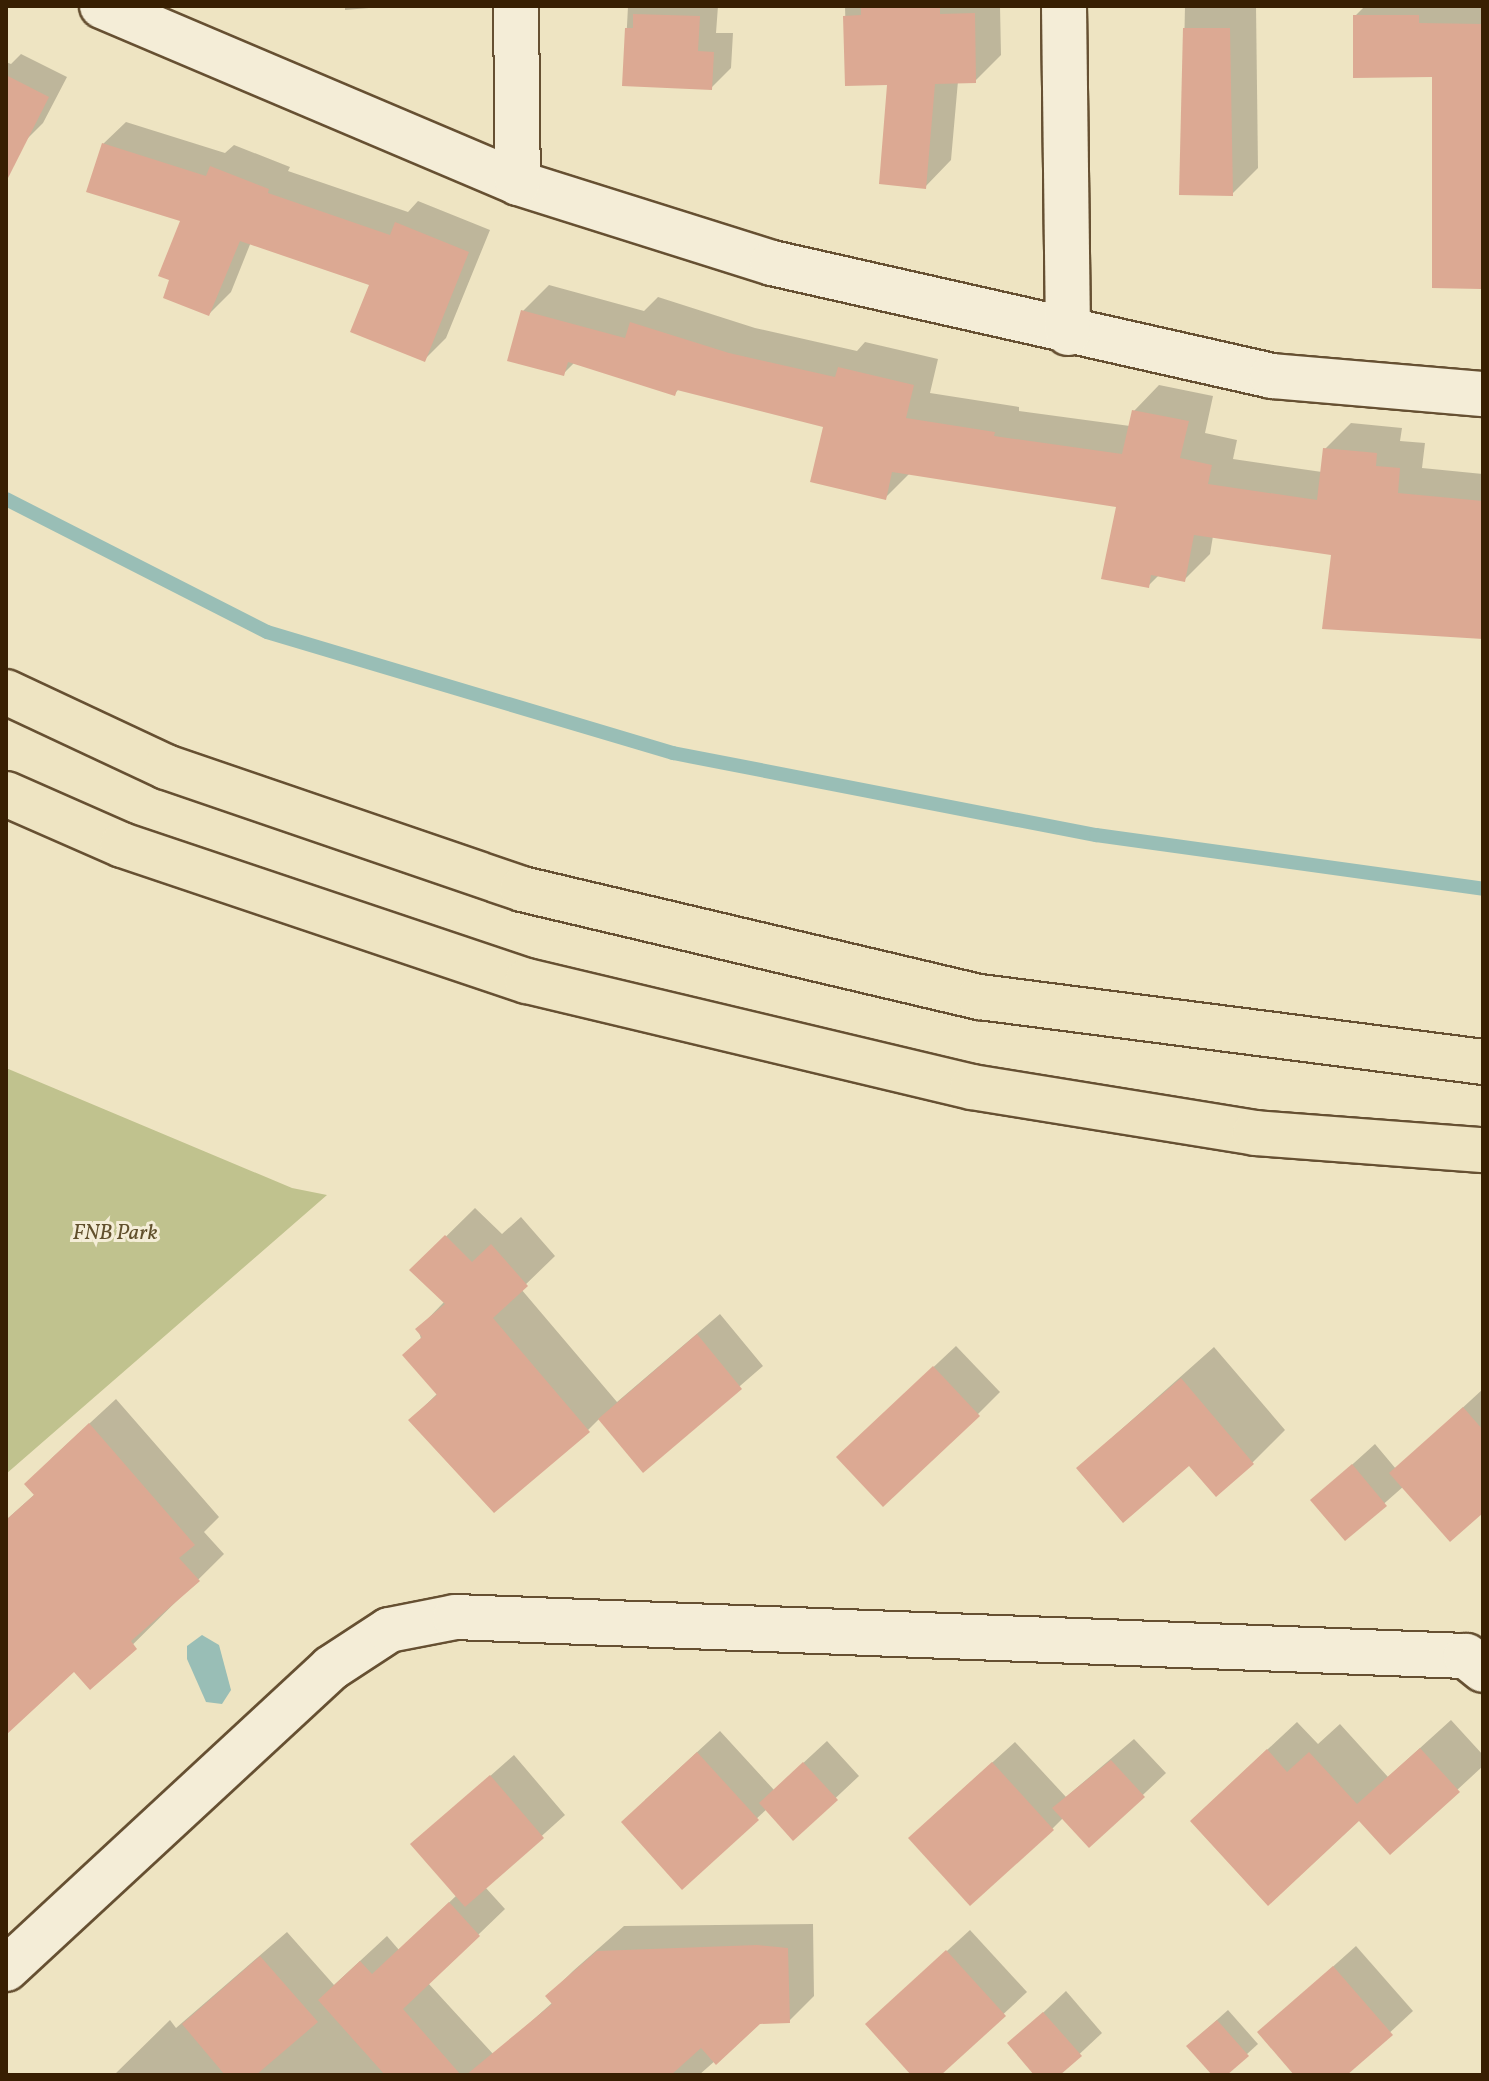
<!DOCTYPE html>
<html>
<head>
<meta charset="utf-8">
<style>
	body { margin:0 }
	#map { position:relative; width:1489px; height:2081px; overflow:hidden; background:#eee4c2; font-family:Vollkorn,serif }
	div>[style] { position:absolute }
	.green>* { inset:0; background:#c0c28e }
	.water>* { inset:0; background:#99beb6 }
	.shadow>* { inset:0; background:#0003 }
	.stream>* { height:14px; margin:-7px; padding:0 7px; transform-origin:7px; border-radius:7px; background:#99beb6 }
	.building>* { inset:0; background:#dca993 }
	.roads { filter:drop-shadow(2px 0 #665032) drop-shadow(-2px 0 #665032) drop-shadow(0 2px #665032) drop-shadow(0 -2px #665032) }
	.minor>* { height:44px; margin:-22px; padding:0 22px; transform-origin:22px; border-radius:22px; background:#f4edd7 }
	.primary>* { height:44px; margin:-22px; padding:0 22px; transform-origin:22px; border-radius:22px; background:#eee4c2 }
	span { translate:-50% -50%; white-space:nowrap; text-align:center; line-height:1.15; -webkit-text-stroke:6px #f4edd7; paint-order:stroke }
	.park-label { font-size:22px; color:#61502c; font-style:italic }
	.frame { position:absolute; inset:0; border:8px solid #381f02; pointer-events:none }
</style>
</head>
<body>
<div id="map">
	<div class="green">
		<i style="clip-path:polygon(6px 1068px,292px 1188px,327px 1195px,6px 1474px)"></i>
	</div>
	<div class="water">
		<i style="clip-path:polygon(202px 1635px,219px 1645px,231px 1690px,222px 1704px,206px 1702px,187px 1659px,187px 1646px)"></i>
	</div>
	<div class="shadow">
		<i style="clip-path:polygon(345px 6px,393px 6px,345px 10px)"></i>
		<i style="clip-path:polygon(628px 6px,718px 6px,716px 33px,733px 33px,731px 68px,711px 88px,624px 84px)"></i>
		<i style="clip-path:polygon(845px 6px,1000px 6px,1001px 55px,975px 81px,958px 81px,951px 160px,925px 187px,890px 83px,847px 83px)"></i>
		<i style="clip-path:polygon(1185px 6px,1256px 6px,1258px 168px,1232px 194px,1181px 193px)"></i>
		<i style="clip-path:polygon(1365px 6px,1483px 6px,1480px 287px,1434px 75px,1355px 16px)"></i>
		<i style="clip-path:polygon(21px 54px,67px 77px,43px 123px,24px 142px,6px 133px,6px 62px,11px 64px)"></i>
		<i style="clip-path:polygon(126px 122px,225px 153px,234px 145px,290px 167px,288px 171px,408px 212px,418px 201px,490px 230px,446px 338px,424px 360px,372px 284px,251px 242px,231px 292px,209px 314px,183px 220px,103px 144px)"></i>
		<i style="clip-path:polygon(549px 285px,644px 311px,658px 297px,755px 328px,857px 351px,865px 342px,938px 359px,930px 393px,1019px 407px,1019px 411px,1130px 426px,1134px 411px,1159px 385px,1213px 396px,1205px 433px,1237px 440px,1233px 459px,1322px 472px,1325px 449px,1351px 423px,1402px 428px,1400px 441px,1425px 443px,1422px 468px,1483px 474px,1483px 637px,1333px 553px,1213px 536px,1210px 554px,1184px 580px,1159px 575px,1148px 586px,1119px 505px,910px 473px,885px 498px,826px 426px,679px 389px,674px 394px,575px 362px,563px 374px,523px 311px)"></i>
		<i style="clip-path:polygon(475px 1208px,502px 1234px,521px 1217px,555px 1256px,521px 1289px,617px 1402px,720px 1314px,763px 1366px,643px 1470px,600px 1418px,588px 1430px,410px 1420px,438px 1393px,418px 1329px,445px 1301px,412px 1270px)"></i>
		<i style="clip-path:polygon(956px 1346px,1000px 1392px,978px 1414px,861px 1435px)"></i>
		<i style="clip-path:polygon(1214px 1347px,1285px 1430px,1253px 1462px,1216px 1494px,1189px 1463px,1078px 1468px)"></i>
		<i style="clip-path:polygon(1483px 1389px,1483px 1510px,1404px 1486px,1345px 1538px,1313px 1500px,1375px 1444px,1396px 1469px)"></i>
		<i style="clip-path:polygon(116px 1399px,219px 1517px,204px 1532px,224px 1554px,90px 1687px,74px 1669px,6px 1732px,6px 1520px,35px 1494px,52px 1458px)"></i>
		<i style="clip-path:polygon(1451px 1720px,1483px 1755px,1483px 1766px,1390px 1852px,1359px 1818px,1222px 1792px,1297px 1722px,1318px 1744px,1340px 1724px,1388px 1777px)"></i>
		<i style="clip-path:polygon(720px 1731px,774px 1790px,827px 1741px,859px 1776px,793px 1838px,767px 1809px,682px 1887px,645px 1800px)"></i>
		<i style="clip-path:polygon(1134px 1739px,1166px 1773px,1089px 1846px,1063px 1818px,1052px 1829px,933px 1816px,1015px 1742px,1066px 1797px)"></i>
		<i style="clip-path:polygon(514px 1755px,565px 1815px,485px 1887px,505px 1909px,428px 1983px,494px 2055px,553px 2002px,548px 1996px,573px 1971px,624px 1926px,813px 1924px,814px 1996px,789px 2021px,759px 2022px,699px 2075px,114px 2075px,170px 2020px,176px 2028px,287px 1932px,334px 1985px,387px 1936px,399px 1950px,457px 1895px,413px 1844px)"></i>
		<i style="clip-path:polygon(970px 1930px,1027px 1992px,938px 2075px,914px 2075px,890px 2003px)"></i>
		<i style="clip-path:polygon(1356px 1946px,1413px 2011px,1344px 2075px,1297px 2075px,1260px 2032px)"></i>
		<i style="clip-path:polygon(1066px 1991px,1102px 2033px,1057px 2075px,1037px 2075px,1010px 2044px)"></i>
		<i style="clip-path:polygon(1228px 2010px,1258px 2044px,1224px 2075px,1214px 2075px,1200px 2035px)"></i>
	</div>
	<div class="stream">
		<i style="left:6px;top:499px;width:293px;rotate:27deg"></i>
		<i style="left:267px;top:632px;width:424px;rotate:16.6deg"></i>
		<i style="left:673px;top:753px;width:431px;rotate:11deg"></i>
		<i style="left:1096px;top:835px;width:391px;rotate:7.9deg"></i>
	</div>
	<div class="building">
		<i style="clip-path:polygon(933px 6px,940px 6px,940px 14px,975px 13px,976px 83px,935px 84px,926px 189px,879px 184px,887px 85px,845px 86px,843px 16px,861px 15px,861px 8px)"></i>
		<i style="clip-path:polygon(633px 14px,700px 16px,698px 51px,714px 52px,712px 90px,622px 86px,625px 28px,633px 28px)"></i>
		<i style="clip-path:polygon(1353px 15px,1419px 15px,1419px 23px,1483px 24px,1481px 289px,1432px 288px,1432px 77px,1353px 78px)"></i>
		<i style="clip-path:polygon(1183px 28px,1230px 28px,1233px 196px,1179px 195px)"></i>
		<i style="clip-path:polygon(6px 75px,49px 97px,6px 182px)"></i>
		<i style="clip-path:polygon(102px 143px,206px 176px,210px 166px,269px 189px,268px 193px,390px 235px,395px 222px,469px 252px,425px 362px,350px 332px,369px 285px,240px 241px,209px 316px,163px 298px,169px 280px,158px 276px,180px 221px,86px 192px)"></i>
		<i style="clip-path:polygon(521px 310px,625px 338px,630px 322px,729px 353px,835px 377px,838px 367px,914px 385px,906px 418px,995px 432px,994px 436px,1122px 454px,1132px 410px,1189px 421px,1180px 458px,1212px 465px,1208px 484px,1317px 500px,1323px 448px,1377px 453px,1376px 466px,1400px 468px,1398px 493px,1483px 501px,1483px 639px,1322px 629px,1331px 555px,1194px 535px,1185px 582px,1151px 575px,1149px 588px,1101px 579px,1116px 507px,892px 472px,886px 500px,810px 482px,823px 427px,677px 390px,675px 396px,568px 362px,564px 376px,507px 361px)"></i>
		<i style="clip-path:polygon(445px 1235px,472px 1262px,491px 1244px,528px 1286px,493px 1318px,590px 1432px,494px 1513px,408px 1420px,437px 1395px,402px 1355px,422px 1337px,415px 1329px,445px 1304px,409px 1270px)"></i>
		<i style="clip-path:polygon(697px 1334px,742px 1389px,643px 1473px,598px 1419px)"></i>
		<i style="clip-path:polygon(933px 1366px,980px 1416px,883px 1507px,836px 1457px)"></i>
		<i style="clip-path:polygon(1181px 1378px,1254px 1464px,1216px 1497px,1189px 1466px,1123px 1523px,1076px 1468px)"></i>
		<i style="clip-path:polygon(1463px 1407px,1483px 1430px,1483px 1513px,1450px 1542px,1389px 1473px)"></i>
		<i style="clip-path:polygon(89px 1423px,195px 1545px,179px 1558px,200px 1581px,131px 1641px,137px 1649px,90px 1690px,74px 1672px,6px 1735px,6px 1520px,34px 1495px,24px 1484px)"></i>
		<i style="clip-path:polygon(1352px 1464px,1387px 1506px,1345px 1541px,1310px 1500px)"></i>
		<i style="clip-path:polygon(1420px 1748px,1460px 1792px,1390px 1855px,1359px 1821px,1268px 1906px,1190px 1821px,1267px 1749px,1287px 1772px,1309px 1752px,1357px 1804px)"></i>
		<i style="clip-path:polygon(697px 1752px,759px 1820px,682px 1890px,621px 1822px)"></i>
		<i style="clip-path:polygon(1111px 1760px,1145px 1797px,1089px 1848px,1052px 1808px)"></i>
		<i style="clip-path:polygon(803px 1762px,838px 1800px,793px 1841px,759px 1803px)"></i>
		<i style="clip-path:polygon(992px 1762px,1054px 1830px,970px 1906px,908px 1838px)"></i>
		<i style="clip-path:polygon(490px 1775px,544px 1838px,465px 1907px,410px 1844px)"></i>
		<i style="clip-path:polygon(449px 1902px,480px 1936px,403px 2009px,461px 2075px,385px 2075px,318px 2000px,360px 1961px,372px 1974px)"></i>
		<i style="clip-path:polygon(757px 1945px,788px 1948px,790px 2023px,760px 2024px,716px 2065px,701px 2048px,671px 2075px,466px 2075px,552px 2004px,545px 1996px,597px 1951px)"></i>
		<i style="clip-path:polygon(946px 1950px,1006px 2016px,941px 2075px,911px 2075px,865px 2024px)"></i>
		<i style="clip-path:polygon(260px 1956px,318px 2022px,256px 2075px,225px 2075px,182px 2024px)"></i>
		<i style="clip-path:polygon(1333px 1966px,1393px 2035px,1347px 2075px,1294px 2075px,1257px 2032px)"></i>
		<i style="clip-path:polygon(1043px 2012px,1082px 2056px,1060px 2075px,1034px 2075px,1007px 2043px)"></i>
		<i style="clip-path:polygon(1217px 2020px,1249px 2056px,1227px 2075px,1212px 2075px,1186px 2046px)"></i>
	</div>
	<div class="roads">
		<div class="minor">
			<i style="left:102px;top:6px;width:452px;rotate:23deg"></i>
			<i style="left:518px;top:183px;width:266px;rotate:17.5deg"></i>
			<i style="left:772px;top:263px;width:513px;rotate:12.73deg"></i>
			<i style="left:1272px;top:376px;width:212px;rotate:4.9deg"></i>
			<i style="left:516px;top:6px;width:177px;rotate:89.4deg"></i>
			<i style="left:1064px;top:6px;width:327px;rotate:89.3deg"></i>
			<i style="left:6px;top:1969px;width:443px;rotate:-42.8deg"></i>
			<i style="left:331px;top:1668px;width:69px;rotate:-33.2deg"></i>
			<i style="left:389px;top:1630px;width:67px;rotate:-11.1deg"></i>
			<i style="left:455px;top:1617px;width:1012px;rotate:2.21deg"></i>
			<i style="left:1466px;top:1656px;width:22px;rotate:39deg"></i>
		</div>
		<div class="primary">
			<i style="left:6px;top:692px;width:177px;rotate:25.1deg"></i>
			<i style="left:166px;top:767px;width:376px;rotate:18.9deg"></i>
			<i style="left:522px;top:889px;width:471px;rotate:13.3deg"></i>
			<i style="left:980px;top:997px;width:507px;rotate:7.36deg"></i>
			<i style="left:6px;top:794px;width:127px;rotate:23.7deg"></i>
			<i style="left:122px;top:845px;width:427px;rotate:18.6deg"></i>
			<i style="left:527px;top:981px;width:457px;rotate:13.4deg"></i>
			<i style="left:972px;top:1087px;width:287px;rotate:9.2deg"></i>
			<i style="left:1255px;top:1133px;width:229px;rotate:4.3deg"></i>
		</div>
	</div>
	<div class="park-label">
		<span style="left:115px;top:1234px">FNB Park</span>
	</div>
	<div class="frame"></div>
</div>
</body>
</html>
